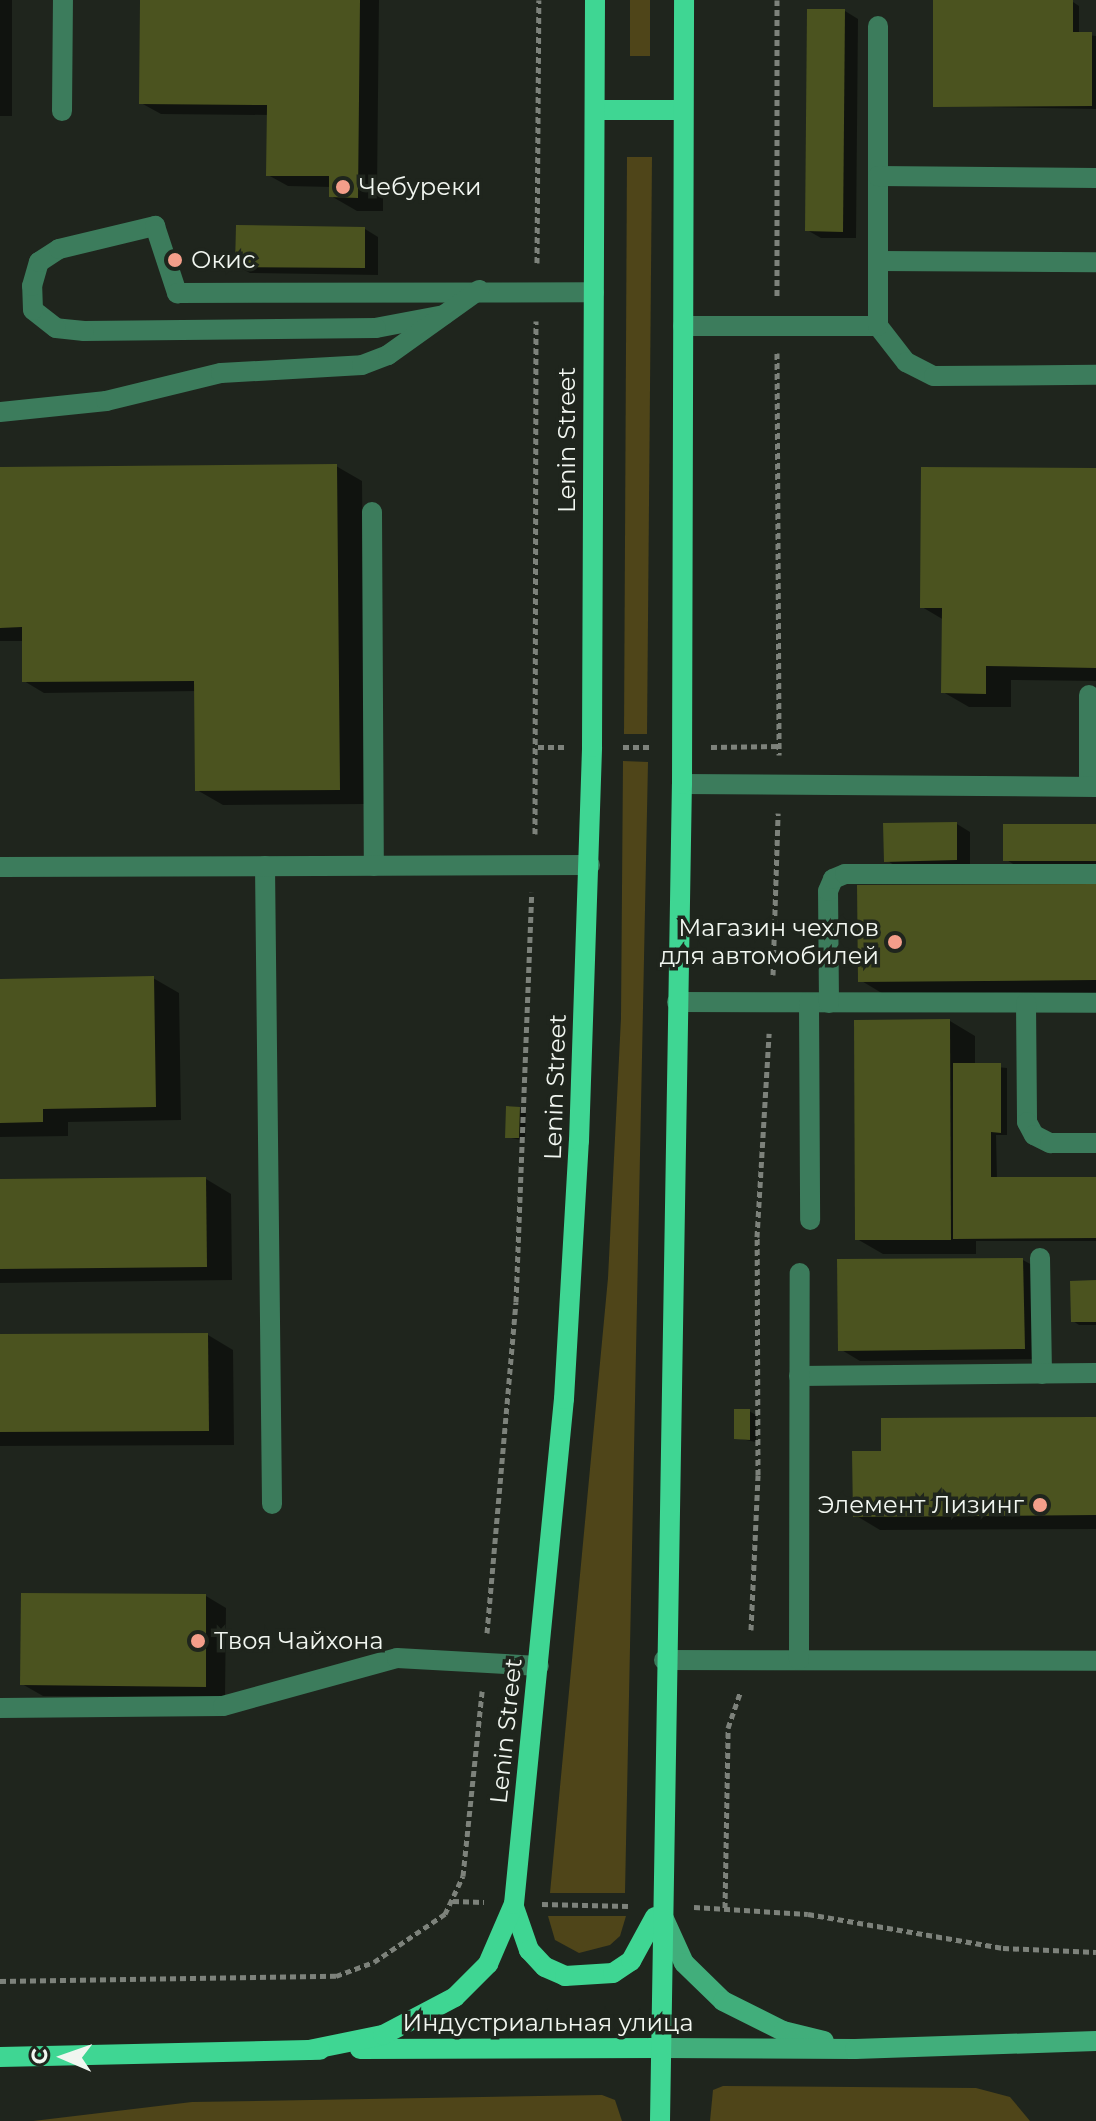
<!DOCTYPE html>
<html>
<head>
<meta charset="utf-8">
<style>
	body { margin:0 }
	#map { position:relative; width:1096px; height:2121px; overflow:hidden; background:#1f251d; font-family:Montserrat,sans-serif }
	div>[style] { position:absolute }
	.green>* { inset:0; background:#4f4519 }
	.shadow>* { inset:0; background:#0007 }
	.building>* { inset:0; background:#4b531f }
	.path>* { height:5px; margin-top:-2.5px; transform-origin:0; background:repeating-linear-gradient(90deg,#7d827b 0 6px,transparent 0 10px) }
	.service>* { height:20px; margin:-10px; padding:0 10px; transform-origin:10px; border-radius:10px; background:#3c7c5c }
	.secondary>* { height:20px; margin:-10px; padding:0 10px; transform-origin:10px; border-radius:10px; background:#41ae7b }
	.primary>* { height:20px; margin:-10px; padding:0 10px; transform-origin:10px; border-radius:10px; background:#3fd693 }
	.dots>* { width:22px; height:22px; translate:-50% -50%; box-sizing:border-box; border:4px solid #1f251d; border-radius:50% }
	span { translate:-50% -50%; white-space:nowrap; text-align:center; line-height:1.15; -webkit-text-stroke:7px #1f251d; paint-order:stroke }
	.poi-label { font-size:24px; color:#f1f6f0 }
	.left { translate:0 -50%; text-align:left }
	.right { translate:-100% -50%; text-align:right }
	.street-label { font-size:24px; color:#f1f6f0 }
	.north { position:absolute; left:24px; top:2017px; width:80px; height:80px; -webkit-text-stroke:6px #1f251d; paint-order:stroke; rotate:272deg; font-size:22px; font-weight:700; line-height:32px; text-align:center; color:#f1f6f0 }
	.north::after { content:''; display:block; margin:auto; width:28px; height:36px; background:#f1f6f0; clip-path:polygon(50% 0,100% 100%,50% 72%,0 100%) }
</style>
</head>
<body>
<div id="map">
	<div class="green">
		<i style="clip-path:polygon(630px 0,650px 0,650px 56px,630px 56px)"></i>
		<i style="clip-path:polygon(627px 157px,652px 157px,647px 734px,624px 734px)"></i>
		<i style="clip-path:polygon(623px 761px,648px 762px,625px 1893px,550px 1893px,608px 1278px,621px 1018px)"></i>
		<i style="clip-path:polygon(548px 1916px,626px 1916px,620px 1936px,610px 1945px,579px 1953px,555px 1940px)"></i>
		<i style="clip-path:polygon(723px 2086px,976px 2088px,1010px 2097px,1030px 2121px,710px 2121px,713px 2090px)"></i>
		<i style="clip-path:polygon(602px 2095px,615px 2100px,622px 2121px,33px 2121px,192px 2102px)"></i>
	</div>
	<div class="shadow">
		<i style="clip-path:polygon(0 0,12px 0,12px 116px,0 116px)"></i>
		<i style="clip-path:polygon(142px 0,379px 0,377px 190px,383px 194px,383px 211px,357px 211px,331px 196px,331px 187px,288px 186px,268px 175px,269px 115px,161px 114px,141px 103px)"></i>
		<i style="clip-path:polygon(1073px 2px,1079px 6px,1079px 34px,1096px 36px,1096px 109px,935px 106px)"></i>
		<i style="clip-path:polygon(845px 11px,858px 19px,856px 238px,821px 238px,807px 230px)"></i>
		<i style="clip-path:polygon(365px 229px,378px 237px,378px 275px,250px 273px,237px 266px)"></i>
		<i style="clip-path:polygon(336px 466px,362px 481px,365px 804px,223px 805px,197px 790px,197px 691px,44px 693px,24px 681px,24px 641px,0 641px,0 469px)"></i>
		<i style="clip-path:polygon(1096px 470px,1096px 681px,1011px 680px,1011px 707px,969px 707px,943px 692px,944px 620px,922px 607px)"></i>
		<i style="clip-path:polygon(957px 824px,970px 832px,970px 867px,899px 868px,886px 860px)"></i>
		<i style="clip-path:polygon(1096px 826px,1096px 868px,1018px 867px,1005px 859px)"></i>
		<i style="clip-path:polygon(1096px 886px,1096px 994px,885px 995px,860px 980px)"></i>
		<i style="clip-path:polygon(153px 978px,179px 993px,181px 1120px,68px 1122px,68px 1136px,0 1137px,0 981px)"></i>
		<i style="clip-path:polygon(950px 1021px,975px 1036px,975px 1065px,1007px 1068px,1007px 1135px,996px 1135px,997px 1179px,1096px 1179px,1096px 1241px,976px 1241px,976px 1254px,883px 1254px,857px 1239px)"></i>
		<i style="clip-path:polygon(520px 1109px,526px 1112px,525px 1141px,507px 1137px)"></i>
		<i style="clip-path:polygon(206px 1179px,231px 1194px,232px 1280px,0 1283px,0 1181px)"></i>
		<i style="clip-path:polygon(1023px 1260px,1043px 1271px,1044px 1359px,860px 1361px,840px 1349px)"></i>
		<i style="clip-path:polygon(1096px 1282px,1096px 1325px,1079px 1325px,1073px 1321px)"></i>
		<i style="clip-path:polygon(208px 1335px,233px 1350px,234px 1445px,0 1446px,0 1336px)"></i>
		<i style="clip-path:polygon(749px 1411px,756px 1415px,756px 1442px,736px 1438px)"></i>
		<i style="clip-path:polygon(1096px 1419px,1096px 1529px,880px 1530px,855px 1515px)"></i>
		<i style="clip-path:polygon(206px 1596px,226px 1608px,225px 1697px,43px 1696px,22px 1684px)"></i>
	</div>
	<div class="building">
		<i style="clip-path:polygon(140px 0,360px 0,358px 198px,329px 197px,329px 176px,266px 176px,267px 105px,139px 104px)"></i>
		<i style="clip-path:polygon(933px 0,1073px 0,1073px 32px,1092px 32px,1092px 106px,933px 107px)"></i>
		<i style="clip-path:polygon(807px 9px,845px 9px,843px 232px,805px 231px)"></i>
		<i style="clip-path:polygon(236px 225px,365px 227px,365px 268px,235px 267px)"></i>
		<i style="clip-path:polygon(337px 464px,340px 790px,195px 791px,194px 681px,22px 682px,22px 627px,0 628px,0 467px)"></i>
		<i style="clip-path:polygon(921px 467px,1096px 468px,1096px 668px,986px 666px,986px 694px,941px 693px,942px 608px,920px 608px)"></i>
		<i style="clip-path:polygon(957px 822px,957px 860px,884px 862px,883px 823px)"></i>
		<i style="clip-path:polygon(1003px 824px,1096px 824px,1096px 861px,1003px 861px)"></i>
		<i style="clip-path:polygon(1096px 884px,1096px 980px,858px 982px,857px 885px)"></i>
		<i style="clip-path:polygon(154px 976px,156px 1107px,43px 1109px,43px 1122px,0 1123px,0 979px)"></i>
		<i style="clip-path:polygon(950px 1019px,951px 1240px,855px 1240px,854px 1020px)"></i>
		<i style="clip-path:polygon(953px 1063px,1001px 1063px,1001px 1133px,991px 1132px,991px 1177px,1096px 1177px,1096px 1238px,953px 1239px)"></i>
		<i style="clip-path:polygon(506px 1106px,520px 1107px,519px 1138px,505px 1138px)"></i>
		<i style="clip-path:polygon(206px 1177px,207px 1267px,0 1269px,0 1179px)"></i>
		<i style="clip-path:polygon(1023px 1258px,1025px 1349px,838px 1351px,837px 1259px)"></i>
		<i style="clip-path:polygon(1096px 1280px,1096px 1322px,1071px 1322px,1070px 1281px)"></i>
		<i style="clip-path:polygon(208px 1333px,209px 1431px,0 1432px,0 1334px)"></i>
		<i style="clip-path:polygon(734px 1409px,750px 1409px,750px 1440px,734px 1439px)"></i>
		<i style="clip-path:polygon(1096px 1417px,1096px 1515px,853px 1517px,852px 1451px,881px 1451px,881px 1418px)"></i>
		<i style="clip-path:polygon(21px 1593px,206px 1594px,206px 1687px,20px 1685px)"></i>
	</div>
	<div class="path">
		<i style="left:777px;top:0;width:299px;rotate:90deg"></i>
		<i style="left:537px;top:263px;width:263px;rotate:-89.6deg"></i>
		<i style="left:777px;top:353px;width:402px;rotate:89.7deg"></i>
		<i style="left:538px;top:747px;width:27px"></i>
		<i style="left:623px;top:747px;width:30px"></i>
		<i style="left:711px;top:747px;width:69px;rotate:-0.8deg"></i>
		<i style="left:535px;top:834px;width:513px;rotate:-89.89deg"></i>
		<i style="left:773px;top:975px;width:162px;rotate:-88.2deg"></i>
		<i style="left:751px;top:1630px;width:155px;rotate:-87.4deg"></i>
		<i style="left:758px;top:1475px;width:238px;rotate:-90.2deg"></i>
		<i style="left:757px;top:1237px;width:204px;rotate:-86.6deg"></i>
		<i style="left:487px;top:1633px;width:332px;rotate:-85deg"></i>
		<i style="left:516px;top:1302px;width:410px;rotate:-87.8deg"></i>
		<i style="left:453px;top:1901px;width:31px;rotate:2deg"></i>
		<i style="left:542px;top:1904px;width:86px;rotate:1.3deg"></i>
		<i style="left:694px;top:1907px;width:114px;rotate:3.5deg"></i>
		<i style="left:808px;top:1914px;width:198px;rotate:9.9deg"></i>
		<i style="left:1003px;top:1948px;width:93px;rotate:2.5deg"></i>
		<i style="left:725px;top:1908px;width:180px;rotate:-89deg"></i>
		<i style="left:728px;top:1728px;width:39px;rotate:-71deg"></i>
		<i style="left:0;top:1981px;width:336px;rotate:-0.9deg"></i>
		<i style="left:336px;top:1976px;width:40px;rotate:-20.2deg"></i>
		<i style="left:374px;top:1962px;width:86px;rotate:-34.1deg"></i>
		<i style="left:445px;top:1914px;width:42px;rotate:-64.7deg"></i>
		<i style="left:463px;top:1876px;width:186px;rotate:-84.1deg"></i>
	</div>
	<div class="service">
		<i style="left:62px;top:111px;width:111px;rotate:-89.5deg"></i>
		<i style="left:878px;top:176px;width:150px;rotate:-90deg"></i>
		<i style="left:878px;top:261px;width:218px;rotate:0.3deg"></i>
		<i style="left:444px;top:315px;width:69px;rotate:169.2deg"></i>
		<i style="left:376px;top:328px;width:292px;rotate:179.4deg"></i>
		<i style="left:84px;top:331px;width:28px;rotate:-174deg"></i>
		<i style="left:56px;top:328px;width:29px;rotate:-142deg"></i>
		<i style="left:33px;top:310px;width:24px;rotate:-92deg"></i>
		<i style="left:32px;top:286px;width:25px;rotate:-74deg"></i>
		<i style="left:39px;top:262px;width:24px;rotate:-33deg"></i>
		<i style="left:59px;top:249px;width:99px;rotate:-13.5deg"></i>
		<i style="left:155px;top:226px;width:71px;rotate:71.8deg"></i>
		<i style="left:177px;top:293px;width:417px;rotate:-0.1deg"></i>
		<i style="left:683px;top:326px;width:195px"></i>
		<i style="left:878px;top:326px;width:46px;rotate:52.1deg"></i>
		<i style="left:906px;top:362px;width:31px;rotate:27deg"></i>
		<i style="left:934px;top:376px;width:162px;rotate:-0.4deg"></i>
		<i style="left:878px;top:326px;width:150px;rotate:-90deg"></i>
		<i style="left:878px;top:176px;width:218px;rotate:0.5deg"></i>
		<i style="left:0;top:412px;width:107px;rotate:-5.9deg"></i>
		<i style="left:106px;top:401px;width:118px;rotate:-13.7deg"></i>
		<i style="left:221px;top:373px;width:141px;rotate:-3.2deg"></i>
		<i style="left:362px;top:365px;width:28px;rotate:-21deg"></i>
		<i style="left:388px;top:355px;width:112px;rotate:-35.5deg"></i>
		<i style="left:372px;top:512px;width:354px;rotate:89.7deg"></i>
		<i style="left:1089px;top:695px;width:90px;rotate:90deg"></i>
		<i style="left:682px;top:784px;width:414px;rotate:0.4deg"></i>
		<i style="left:265px;top:866px;width:638px;rotate:89.37deg"></i>
		<i style="left:0;top:867px;width:590px;rotate:-0.19deg"></i>
		<i style="left:677px;top:1002px;width:419px;rotate:0.1deg"></i>
		<i style="left:809px;top:1003px;width:217px;rotate:89.7deg"></i>
		<i style="left:829px;top:1003px;width:112px;rotate:-90.5deg"></i>
		<i style="left:828px;top:891px;width:13px;rotate:-67deg"></i>
		<i style="left:833px;top:879px;width:13px;rotate:-23deg"></i>
		<i style="left:845px;top:874px;width:251px"></i>
		<i style="left:1026px;top:1003px;width:119px;rotate:89.5deg"></i>
		<i style="left:1027px;top:1122px;width:15px;rotate:62deg"></i>
		<i style="left:1034px;top:1135px;width:18px;rotate:27deg"></i>
		<i style="left:1050px;top:1143px;width:46px"></i>
		<i style="left:1040px;top:1258px;width:116px;rotate:89deg"></i>
		<i style="left:799px;top:1376px;width:297px;rotate:-0.6deg"></i>
		<i style="left:664px;top:1660px;width:432px;rotate:0.1deg"></i>
		<i style="left:799px;top:1660px;width:387px;rotate:-89.9deg"></i>
		<i style="left:0;top:1708px;width:223px;rotate:-0.5deg"></i>
		<i style="left:223px;top:1706px;width:180px;rotate:-15.4deg"></i>
		<i style="left:397px;top:1658px;width:142px;rotate:3.2deg"></i>
	</div>
	<div class="secondary">
		<i style="left:664px;top:1919px;width:48px;rotate:65.6deg"></i>
		<i style="left:684px;top:1963px;width:54px;rotate:44.3deg"></i>
		<i style="left:723px;top:2001px;width:67px;rotate:26.6deg"></i>
		<i style="left:783px;top:2031px;width:42px;rotate:13.7deg"></i>
		<i style="left:660px;top:2048px;width:195px;rotate:0.3deg"></i>
		<i style="left:855px;top:2049px;width:241px;rotate:-1.9deg"></i>
	</div>
	<div class="primary">
		<i style="left:595px;top:110px;width:88px"></i>
		<i style="left:514px;top:1907px;width:46px;rotate:70.8deg"></i>
		<i style="left:529px;top:1950px;width:23px;rotate:47deg"></i>
		<i style="left:545px;top:1967px;width:22px;rotate:24deg"></i>
		<i style="left:565px;top:1976px;width:48px;rotate:-3.6deg"></i>
		<i style="left:613px;top:1973px;width:22px;rotate:-34deg"></i>
		<i style="left:631px;top:1961px;width:50px;rotate:-61.4deg"></i>
		<i style="left:360px;top:2049px;width:300px;rotate:-0.2deg"></i>
		<i style="left:309px;top:2050px;width:76px;rotate:-11.5deg"></i>
		<i style="left:383px;top:2035px;width:81px;rotate:-27.8deg"></i>
		<i style="left:455px;top:1997px;width:47px;rotate:-45deg"></i>
		<i style="left:488px;top:1964px;width:65px;rotate:-66.6deg"></i>
		<i style="left:514px;top:1904px;width:507px;rotate:-84.35deg"></i>
		<i style="left:564px;top:1399px;width:258px;rotate:-86.7deg"></i>
		<i style="left:579px;top:1141px;width:394px;rotate:-88.1deg"></i>
		<i style="left:592px;top:747px;width:747px;rotate:-89.77deg"></i>
		<i style="left:0;top:2057px;width:320px;rotate:-1.3deg"></i>
		<i style="left:660px;top:2121px;width:1337px;rotate:-89.06deg"></i>
		<i style="left:682px;top:784px;width:784px;rotate:-89.85deg"></i>
	</div>
	<div class="dots">
		<i style="left:343px;top:187px;background:#f49e8a"></i>
		<i style="left:175px;top:260px;background:#f49e8a"></i>
		<i style="left:895px;top:942px;background:#f49e8a"></i>
		<i style="left:1040px;top:1505px;background:#f49e8a"></i>
		<i style="left:198px;top:1641px;background:#f49e8a"></i>
	</div>
	<div class="poi-label">
		<span class="left" style="left:359px;top:187px">Чебуреки</span>
		<span class="left" style="left:191px;top:260px">Окис</span>
		<span class="right" style="left:879px;top:942px">Магазин чехлов<br>для автомобилей</span>
		<span class="right" style="left:1024px;top:1505px">Элемент Лизинг</span>
		<span class="left" style="left:214px;top:1641px">Твоя Чайхона</span>
	</div>
	<div class="street-label">
		<span style="left:567px;top:440px;rotate:-90deg">Lenin Street</span>
		<span style="left:555px;top:1087px;rotate:-88deg">Lenin Street</span>
		<span style="left:506px;top:1731px;rotate:-84deg">Lenin Street</span>
		<span style="left:548px;top:2023px">Индустриальная улица</span>
	</div>
	<div class="north">С</div>
</div>
</body>
</html>
